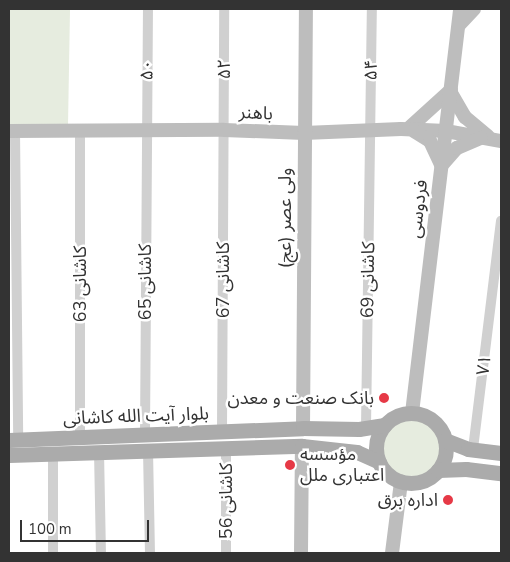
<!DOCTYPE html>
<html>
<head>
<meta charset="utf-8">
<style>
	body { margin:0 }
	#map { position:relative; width:510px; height:562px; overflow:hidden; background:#fff; font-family:"Nunito Sans","Noto Sans Arabic",sans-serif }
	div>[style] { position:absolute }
	.green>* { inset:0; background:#e6ecdf }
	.round { border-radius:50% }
	.street>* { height:10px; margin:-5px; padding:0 5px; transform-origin:5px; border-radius:5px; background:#d0d0d0 }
	.secondary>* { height:14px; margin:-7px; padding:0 7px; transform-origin:7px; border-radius:7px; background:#bdbdbd }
	.primary>* { height:15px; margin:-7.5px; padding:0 7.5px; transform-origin:7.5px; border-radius:7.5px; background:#ababab }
	.primary>.ring { margin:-7.5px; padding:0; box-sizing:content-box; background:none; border:15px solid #ababab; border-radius:50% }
	.dots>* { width:14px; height:14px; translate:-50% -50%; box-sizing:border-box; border:2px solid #fff; border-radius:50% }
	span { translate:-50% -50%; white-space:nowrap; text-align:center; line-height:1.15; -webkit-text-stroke:5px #fff; paint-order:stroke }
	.street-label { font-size:18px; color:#333 }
	.poi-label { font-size:18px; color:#333 }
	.right { translate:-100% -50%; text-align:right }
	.left { translate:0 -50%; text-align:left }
	.frame { position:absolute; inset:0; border:10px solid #333; pointer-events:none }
	.scale { position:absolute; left:20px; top:520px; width:129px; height:22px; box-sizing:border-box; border:2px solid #333; border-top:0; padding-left:6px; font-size:15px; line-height:18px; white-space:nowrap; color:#333; -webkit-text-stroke:4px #fff; paint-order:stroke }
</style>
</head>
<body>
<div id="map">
	<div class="green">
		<i style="clip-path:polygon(9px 9px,70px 10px,68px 125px,9px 124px)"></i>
		<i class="round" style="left:381px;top:418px;width:60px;height:60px"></i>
	</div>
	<div class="street">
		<i style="left:15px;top:131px;width:309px;rotate:89.4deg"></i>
		<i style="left:80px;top:131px;width:306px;rotate:90deg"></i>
		<i style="left:366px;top:428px;width:419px;rotate:-89.2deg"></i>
		<i style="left:222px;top:431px;width:422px;rotate:-89.7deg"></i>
		<i style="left:145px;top:434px;width:425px;rotate:-89.6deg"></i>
		<i style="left:226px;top:448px;width:105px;rotate:90deg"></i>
		<i style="left:473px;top:449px;width:230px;rotate:-83deg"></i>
		<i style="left:148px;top:450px;width:103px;rotate:88.9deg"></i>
		<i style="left:99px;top:451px;width:102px;rotate:88.9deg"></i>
		<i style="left:53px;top:553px;width:100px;rotate:-90deg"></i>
	</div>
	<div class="secondary">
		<i style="left:459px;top:25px;width:22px;rotate:-47deg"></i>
		<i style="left:451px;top:93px;width:28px;rotate:60deg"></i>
		<i style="left:465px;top:117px;width:30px;rotate:40deg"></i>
		<i style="left:408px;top:129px;width:58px;rotate:-42.2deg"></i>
		<i style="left:9px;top:131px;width:215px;rotate:-0.3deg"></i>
		<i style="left:224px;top:130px;width:80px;rotate:2.1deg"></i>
		<i style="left:304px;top:133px;width:97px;rotate:-2.4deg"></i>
		<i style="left:401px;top:129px;width:45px;rotate:2.5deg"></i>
		<i style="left:446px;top:131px;width:56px;rotate:10.3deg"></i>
		<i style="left:414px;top:131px;width:19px;rotate:32deg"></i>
		<i style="left:430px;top:141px;width:26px;rotate:65deg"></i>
		<i style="left:442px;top:165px;width:23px;rotate:-49deg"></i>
		<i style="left:457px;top:148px;width:26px;rotate:-23deg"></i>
		<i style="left:412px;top:413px;width:407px;rotate:-83.2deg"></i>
		<i style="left:303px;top:428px;width:419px;rotate:-89.6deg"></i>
		<i style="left:301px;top:553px;width:107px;rotate:-89.5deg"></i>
		<i style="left:392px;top:553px;width:72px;rotate:-82.8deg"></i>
	</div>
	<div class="primary">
		<i class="ring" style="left:376px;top:413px;width:55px;height:55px"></i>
		<i style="left:9px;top:440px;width:294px;rotate:-2.3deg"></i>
		<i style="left:303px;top:428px;width:56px;rotate:1deg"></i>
		<i style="left:359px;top:429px;width:26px;rotate:-9deg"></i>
		<i style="left:445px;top:440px;width:25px;rotate:21deg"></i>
		<i style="left:468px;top:449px;width:33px;rotate:7deg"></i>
		<i style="left:9px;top:455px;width:293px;rotate:-1.8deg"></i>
		<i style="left:302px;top:446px;width:55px;rotate:6.2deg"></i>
		<i style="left:357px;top:452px;width:24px;rotate:24deg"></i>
		<i style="left:438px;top:470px;width:28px;rotate:-2deg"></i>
		<i style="left:466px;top:469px;width:35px;rotate:7deg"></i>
	</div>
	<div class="dots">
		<i style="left:384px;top:398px;background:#e63946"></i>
		<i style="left:290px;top:465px;background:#e63946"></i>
		<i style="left:448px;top:500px;background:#e63946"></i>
	</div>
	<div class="street-label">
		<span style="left:224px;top:69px;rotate:-90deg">۵۲</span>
		<span style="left:147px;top:70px;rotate:-89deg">۵۰</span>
		<span style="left:371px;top:70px;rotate:-89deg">۵۴</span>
		<span style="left:256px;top:113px;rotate:3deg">باهنر</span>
		<span style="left:418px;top:209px;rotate:-83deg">فردوسی</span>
		<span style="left:285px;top:218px;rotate:-90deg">ولی عصر (عج)</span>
		<span style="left:223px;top:280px;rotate:-90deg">کاشانی 67</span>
		<span style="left:368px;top:280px;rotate:-89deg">کاشانی 69</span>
		<span style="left:145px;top:282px;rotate:-90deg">کاشانی 65</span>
		<span style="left:80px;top:284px;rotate:-90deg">کاشانی 63</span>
		<span style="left:484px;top:365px;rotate:-83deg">۷۱</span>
		<span style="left:136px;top:416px;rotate:-2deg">بلوار آیت الله کاشانی</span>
		<span style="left:226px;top:501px;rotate:-90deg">کاشانی 56</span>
	</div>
	<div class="poi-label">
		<span class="right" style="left:374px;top:398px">بانک صنعت و معدن</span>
		<span class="left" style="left:300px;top:465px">مؤسسه<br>اعتباری ملل</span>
		<span class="right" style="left:438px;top:500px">اداره برق</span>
	</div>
	<div class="frame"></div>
	<div class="scale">100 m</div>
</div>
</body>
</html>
